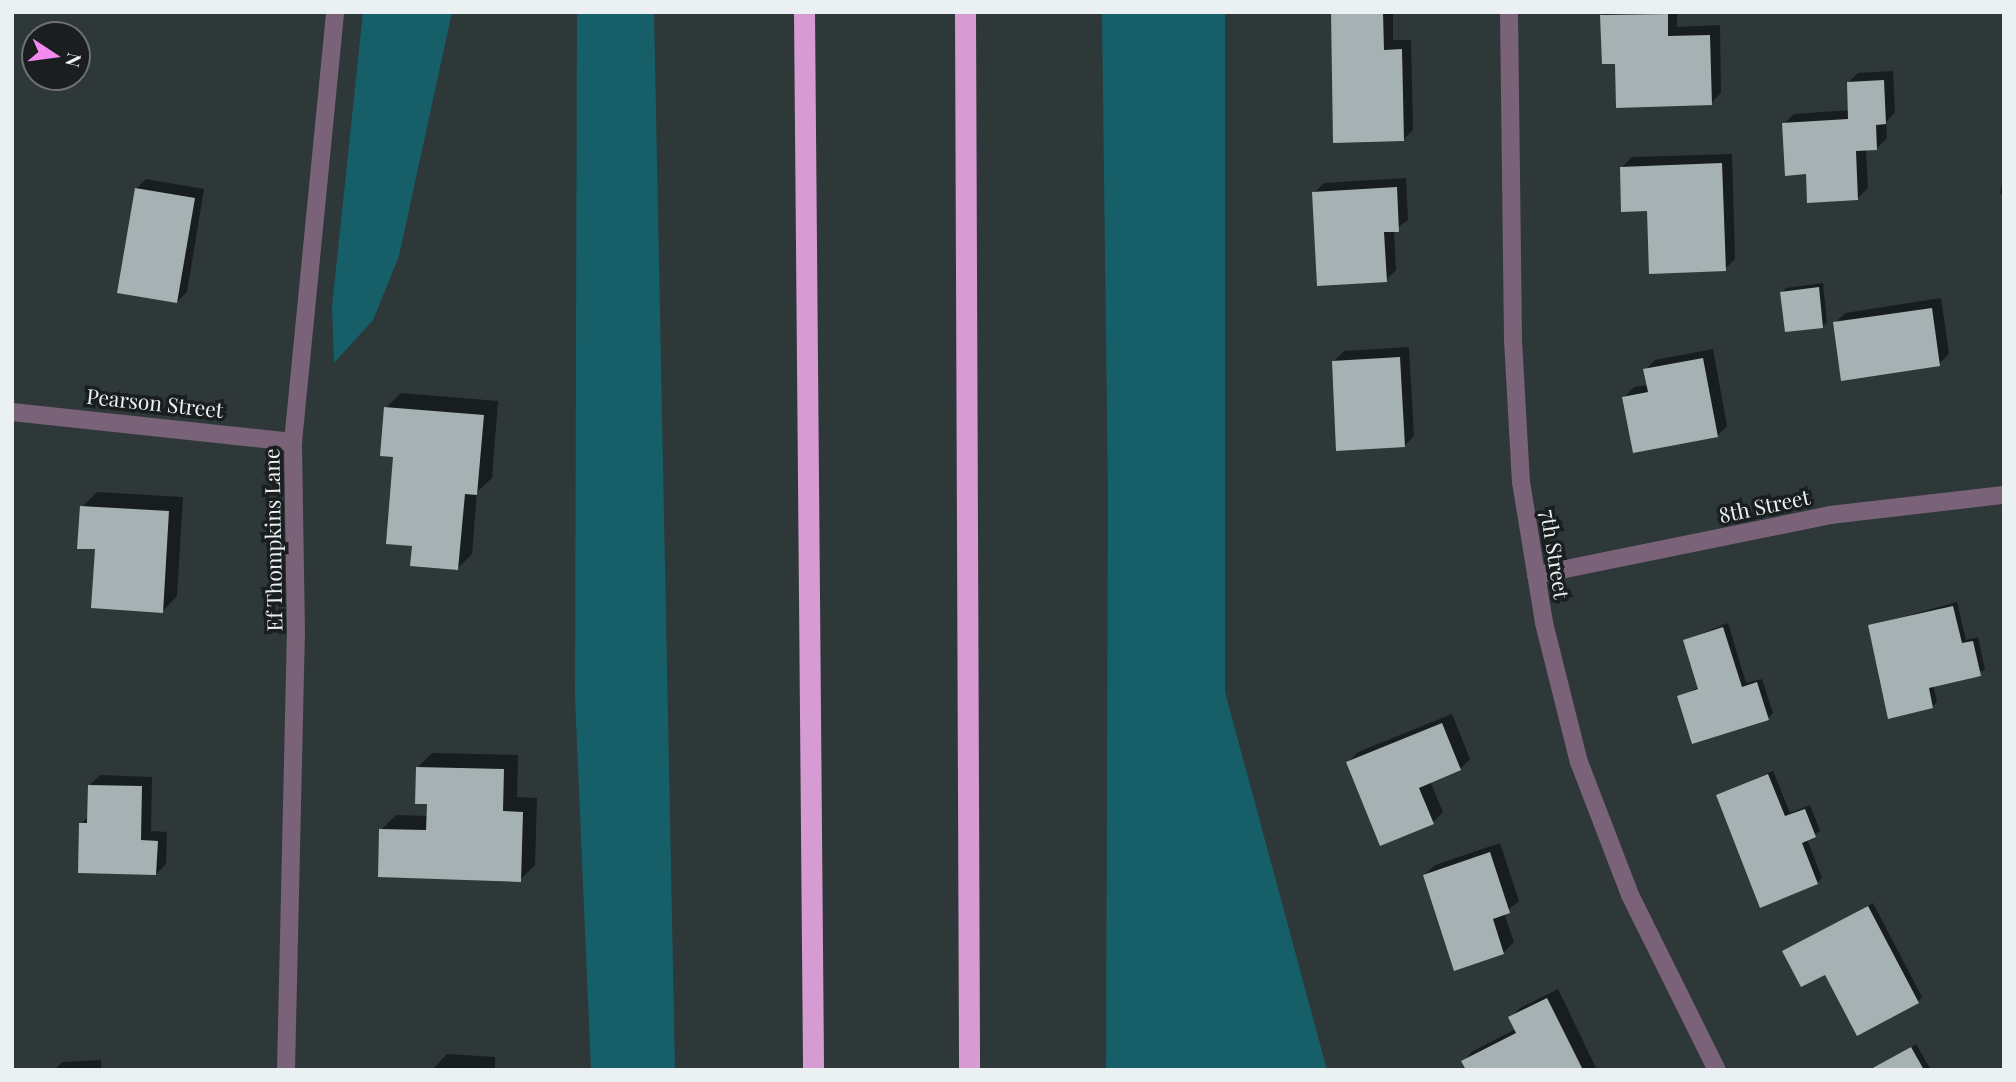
<!DOCTYPE html>
<html>
<head>
<meta charset="utf-8">
<style>
	body { margin:0 }
	#map { position:relative; width:2016px; height:1082px; overflow:hidden; background:#2e3839; font-family:"Playfair Display",serif }
	div>[style] { position:absolute }
	.green>* { inset:0; background:#175f68 }
	.shadow>* { inset:0; background:#0007 }
	.building>* { inset:0; background:#a6b1b3 }
	.street>* { height:18px; margin:-9px; padding:0 9px; transform-origin:9px; border-radius:9px; background:#7a6278 }
	.highway>* { height:21px; margin:-10.5px; padding:0 10.5px; transform-origin:10.5px; border-radius:10.5px; background:#d79bd3 }
	span { translate:-50% -50%; white-space:nowrap; text-align:center; line-height:1.15; -webkit-text-stroke:7px #1a1e1f; paint-order:stroke }
	.street-label { font-size:21px; color:#ebf1f2 }
	.frame { position:absolute; inset:0; border:14px solid #ebf1f2; pointer-events:none }
	.north { position:absolute; left:21px; top:21px; width:70px; height:70px; box-sizing:border-box; background:#1a1e1f; border:2px solid #6e7273; border-radius:50%; rotate:103deg; font-size:19px; font-weight:700; line-height:28px; text-align:center; color:#ebf1f2 }
	.north::after { content:''; display:block; margin:auto; width:24px; height:32px; background:#f489f0; clip-path:polygon(50% 0,100% 100%,50% 72%,0 100%) }
</style>
</head>
<body>
<div id="map">
	<div class="green">
		<i style="clip-path:polygon(363px 12px,452px 12px,399px 256px,373px 320px,334px 363px,332px 307px)"></i>
		<i style="clip-path:polygon(577px 12px,654px 12px,675px 1070px,591px 1070px,575px 697px)"></i>
		<i style="clip-path:polygon(1102px 12px,1225px 12px,1225px 692px,1327px 1070px,1106px 1070px,1108px 499px)"></i>
	</div>
	<div class="shadow">
		<i style="clip-path:polygon(1332px 12px,1393px 12px,1393px 40px,1411px 40px,1413px 130px,1403px 140px)"></i>
		<i style="clip-path:polygon(1606px 12px,1677px 12px,1677px 27px,1720px 25px,1721px 93px,1711px 103px,1617px 62px,1602px 16px)"></i>
		<i style="clip-path:polygon(1893px 71px,1895px 112px,1886px 122px,1887px 138px,1877px 148px,1866px 149px,1868px 188px,1858px 198px,1807px 172px,1784px 124px,1794px 114px,1850px 110px,1848px 83px,1858px 73px)"></i>
		<i style="clip-path:polygon(1732px 154px,1735px 259px,1725px 269px,1648px 209px,1622px 167px,1632px 157px)"></i>
		<i style="clip-path:polygon(2004px 170px,2004px 194px,2000px 194px)"></i>
		<i style="clip-path:polygon(1406px 178px,1408px 220px,1394px 230px,1396px 270px,1386px 280px,1314px 193px,1324px 183px)"></i>
		<i style="clip-path:polygon(146px 179px,204px 189px,187px 292px,177px 302px,136px 189px)"></i>
		<i style="clip-path:polygon(1823px 283px,1827px 322px,1823px 326px,1782px 292px,1786px 288px)"></i>
		<i style="clip-path:polygon(1941px 298px,1949px 354px,1939px 364px,1835px 323px,1845px 313px)"></i>
		<i style="clip-path:polygon(1409px 347px,1414px 436px,1404px 446px,1334px 361px,1344px 351px)"></i>
		<i style="clip-path:polygon(1713px 349px,1727px 426px,1717px 436px,1624px 397px,1634px 387px,1648px 385px,1645px 370px,1655px 360px)"></i>
		<i style="clip-path:polygon(401px 393px,498px 401px,492px 478px,477px 492px,472px 554px,457px 569px,395px 455px,386px 408px)"></i>
		<i style="clip-path:polygon(97px 492px,183px 497px,177px 596px,163px 611px,97px 548px,82px 507px)"></i>
		<i style="clip-path:polygon(1957px 602px,1966px 640px,1978px 637px,1985px 670px,1933px 685px,1937px 702px,1932px 707px,1870px 626px)"></i>
		<i style="clip-path:polygon(1728px 623px,1746px 683px,1762px 679px,1773px 713px,1768px 718px,1679px 697px,1699px 687px,1685px 640px)"></i>
		<i style="clip-path:polygon(1452px 714px,1470px 759px,1460px 769px,1430px 781px,1443px 812px,1433px 822px,1348px 762px,1358px 752px)"></i>
		<i style="clip-path:polygon(432px 753px,518px 755px,517px 797px,537px 798px,535px 865px,520px 880px,381px 830px,396px 815px,428px 816px,429px 802px,418px 767px)"></i>
		<i style="clip-path:polygon(1773px 771px,1790px 813px,1810px 805px,1820px 831px,1807px 839px,1822px 878px,1817px 883px,1718px 795px)"></i>
		<i style="clip-path:polygon(100px 775px,152px 777px,151px 831px,167px 832px,166px 864px,156px 874px,81px 824px,89px 816px,90px 785px)"></i>
		<i style="clip-path:polygon(1500px 843px,1519px 901px,1504px 913px,1514px 942px,1504px 952px,1455px 968px,1424px 875px,1435px 865px)"></i>
		<i style="clip-path:polygon(1873px 903px,1922px 997px,1918px 1002px,1826px 973px,1784px 951px)"></i>
		<i style="clip-path:polygon(1558px 989px,1597px 1070px,1468px 1070px,1463px 1061px,1473px 1051px,1516px 1029px,1510px 1018px,1520px 1008px)"></i>
		<i style="clip-path:polygon(1916px 1044px,1931px 1070px,1869px 1070px)"></i>
		<i style="clip-path:polygon(447px 1054px,495px 1057px,495px 1070px,432px 1070px)"></i>
		<i style="clip-path:polygon(101px 1060px,101px 1070px,55px 1070px,62px 1062px)"></i>
	</div>
	<div class="building">
		<i style="clip-path:polygon(1331px 12px,1383px 12px,1384px 50px,1402px 49px,1404px 141px,1333px 143px)"></i>
		<i style="clip-path:polygon(1668px 14px,1668px 36px,1710px 35px,1712px 105px,1616px 108px,1615px 64px,1602px 64px,1600px 15px)"></i>
		<i style="clip-path:polygon(1884px 80px,1886px 124px,1876px 125px,1877px 150px,1856px 151px,1858px 200px,1807px 203px,1806px 174px,1785px 176px,1782px 123px,1848px 119px,1847px 82px)"></i>
		<i style="clip-path:polygon(1722px 163px,1726px 271px,1649px 274px,1647px 211px,1621px 212px,1620px 167px)"></i>
		<i style="clip-path:polygon(1397px 187px,1399px 232px,1384px 232px,1387px 282px,1317px 286px,1312px 192px)"></i>
		<i style="clip-path:polygon(135px 188px,195px 198px,177px 303px,117px 293px)"></i>
		<i style="clip-path:polygon(1819px 287px,1823px 328px,1785px 332px,1780px 292px)"></i>
		<i style="clip-path:polygon(1932px 308px,1940px 366px,1841px 381px,1833px 322px)"></i>
		<i style="clip-path:polygon(1400px 357px,1405px 447px,1336px 451px,1332px 361px)"></i>
		<i style="clip-path:polygon(1703px 358px,1718px 437px,1633px 453px,1622px 397px,1648px 392px,1643px 369px)"></i>
		<i style="clip-path:polygon(384px 407px,484px 415px,477px 495px,465px 494px,458px 570px,410px 566px,412px 546px,386px 544px,393px 457px,380px 456px)"></i>
		<i style="clip-path:polygon(80px 506px,169px 511px,163px 613px,91px 608px,95px 549px,77px 549px)"></i>
		<i style="clip-path:polygon(1953px 606px,1962px 643px,1973px 641px,1981px 676px,1929px 688px,1933px 708px,1888px 719px,1868px 625px)"></i>
		<i style="clip-path:polygon(1723px 627px,1742px 687px,1757px 682px,1769px 720px,1692px 744px,1677px 696px,1698px 689px,1683px 640px)"></i>
		<i style="clip-path:polygon(1442px 723px,1461px 770px,1419px 788px,1434px 824px,1380px 846px,1346px 762px)"></i>
		<i style="clip-path:polygon(416px 767px,504px 769px,503px 811px,523px 812px,521px 882px,378px 877px,379px 829px,426px 830px,427px 804px,415px 804px)"></i>
		<i style="clip-path:polygon(1768px 774px,1785px 816px,1805px 809px,1816px 837px,1802px 843px,1818px 884px,1760px 908px,1716px 795px)"></i>
		<i style="clip-path:polygon(88px 785px,142px 786px,141px 840px,158px 841px,156px 875px,78px 873px,79px 823px,87px 823px)"></i>
		<i style="clip-path:polygon(1490px 852px,1510px 913px,1493px 919px,1504px 954px,1454px 971px,1423px 875px)"></i>
		<i style="clip-path:polygon(1868px 906px,1919px 1003px,1857px 1036px,1825px 975px,1801px 987px,1782px 951px)"></i>
		<i style="clip-path:polygon(1547px 998px,1583px 1070px,1466px 1070px,1461px 1061px,1516px 1033px,1508px 1017px)"></i>
		<i style="clip-path:polygon(1911px 1047px,1924px 1070px,1869px 1070px)"></i>
	</div>
	<div class="street">
		<i style="left:1509px;top:12px;width:328px;rotate:89.3deg"></i>
		<i style="left:1513px;top:340px;width:142px;rotate:86.8deg"></i>
		<i style="left:1521px;top:482px;width:143px;rotate:80.7deg"></i>
		<i style="left:1544px;top:623px;width:143px;rotate:75.9deg"></i>
		<i style="left:1579px;top:762px;width:142px;rotate:69deg"></i>
		<i style="left:1630px;top:895px;width:195px;rotate:63.6deg"></i>
		<i style="left:12px;top:412px;width:283px;rotate:6.1deg"></i>
		<i style="left:1536px;top:575px;width:300px;rotate:-11.5deg"></i>
		<i style="left:1830px;top:515px;width:175px;rotate:-6.6deg"></i>
		<i style="left:286px;top:1070px;width:434px;rotate:-88.7deg"></i>
		<i style="left:296px;top:636px;width:194px;rotate:-90.9deg"></i>
		<i style="left:293px;top:442px;width:432px;rotate:-84.4deg"></i>
	</div>
	<div class="highway">
		<i style="left:804px;top:12px;width:1058px;rotate:89.51deg"></i>
		<i style="left:965px;top:12px;width:1058px;rotate:89.78deg"></i>
	</div>
	<div class="street-label">
		<span style="left:155px;top:402px;rotate:6deg">Pearson Street</span>
		<span style="left:1764px;top:505px;rotate:-12deg">8th Street</span>
		<span style="left:272px;top:540px;rotate:-91deg">Ef Thompkins Lane</span>
		<span style="left:1556px;top:554px;rotate:81deg">7th Street</span>
	</div>
	<div class="frame"></div>
	<div class="north">N</div>
</div>
</body>
</html>
